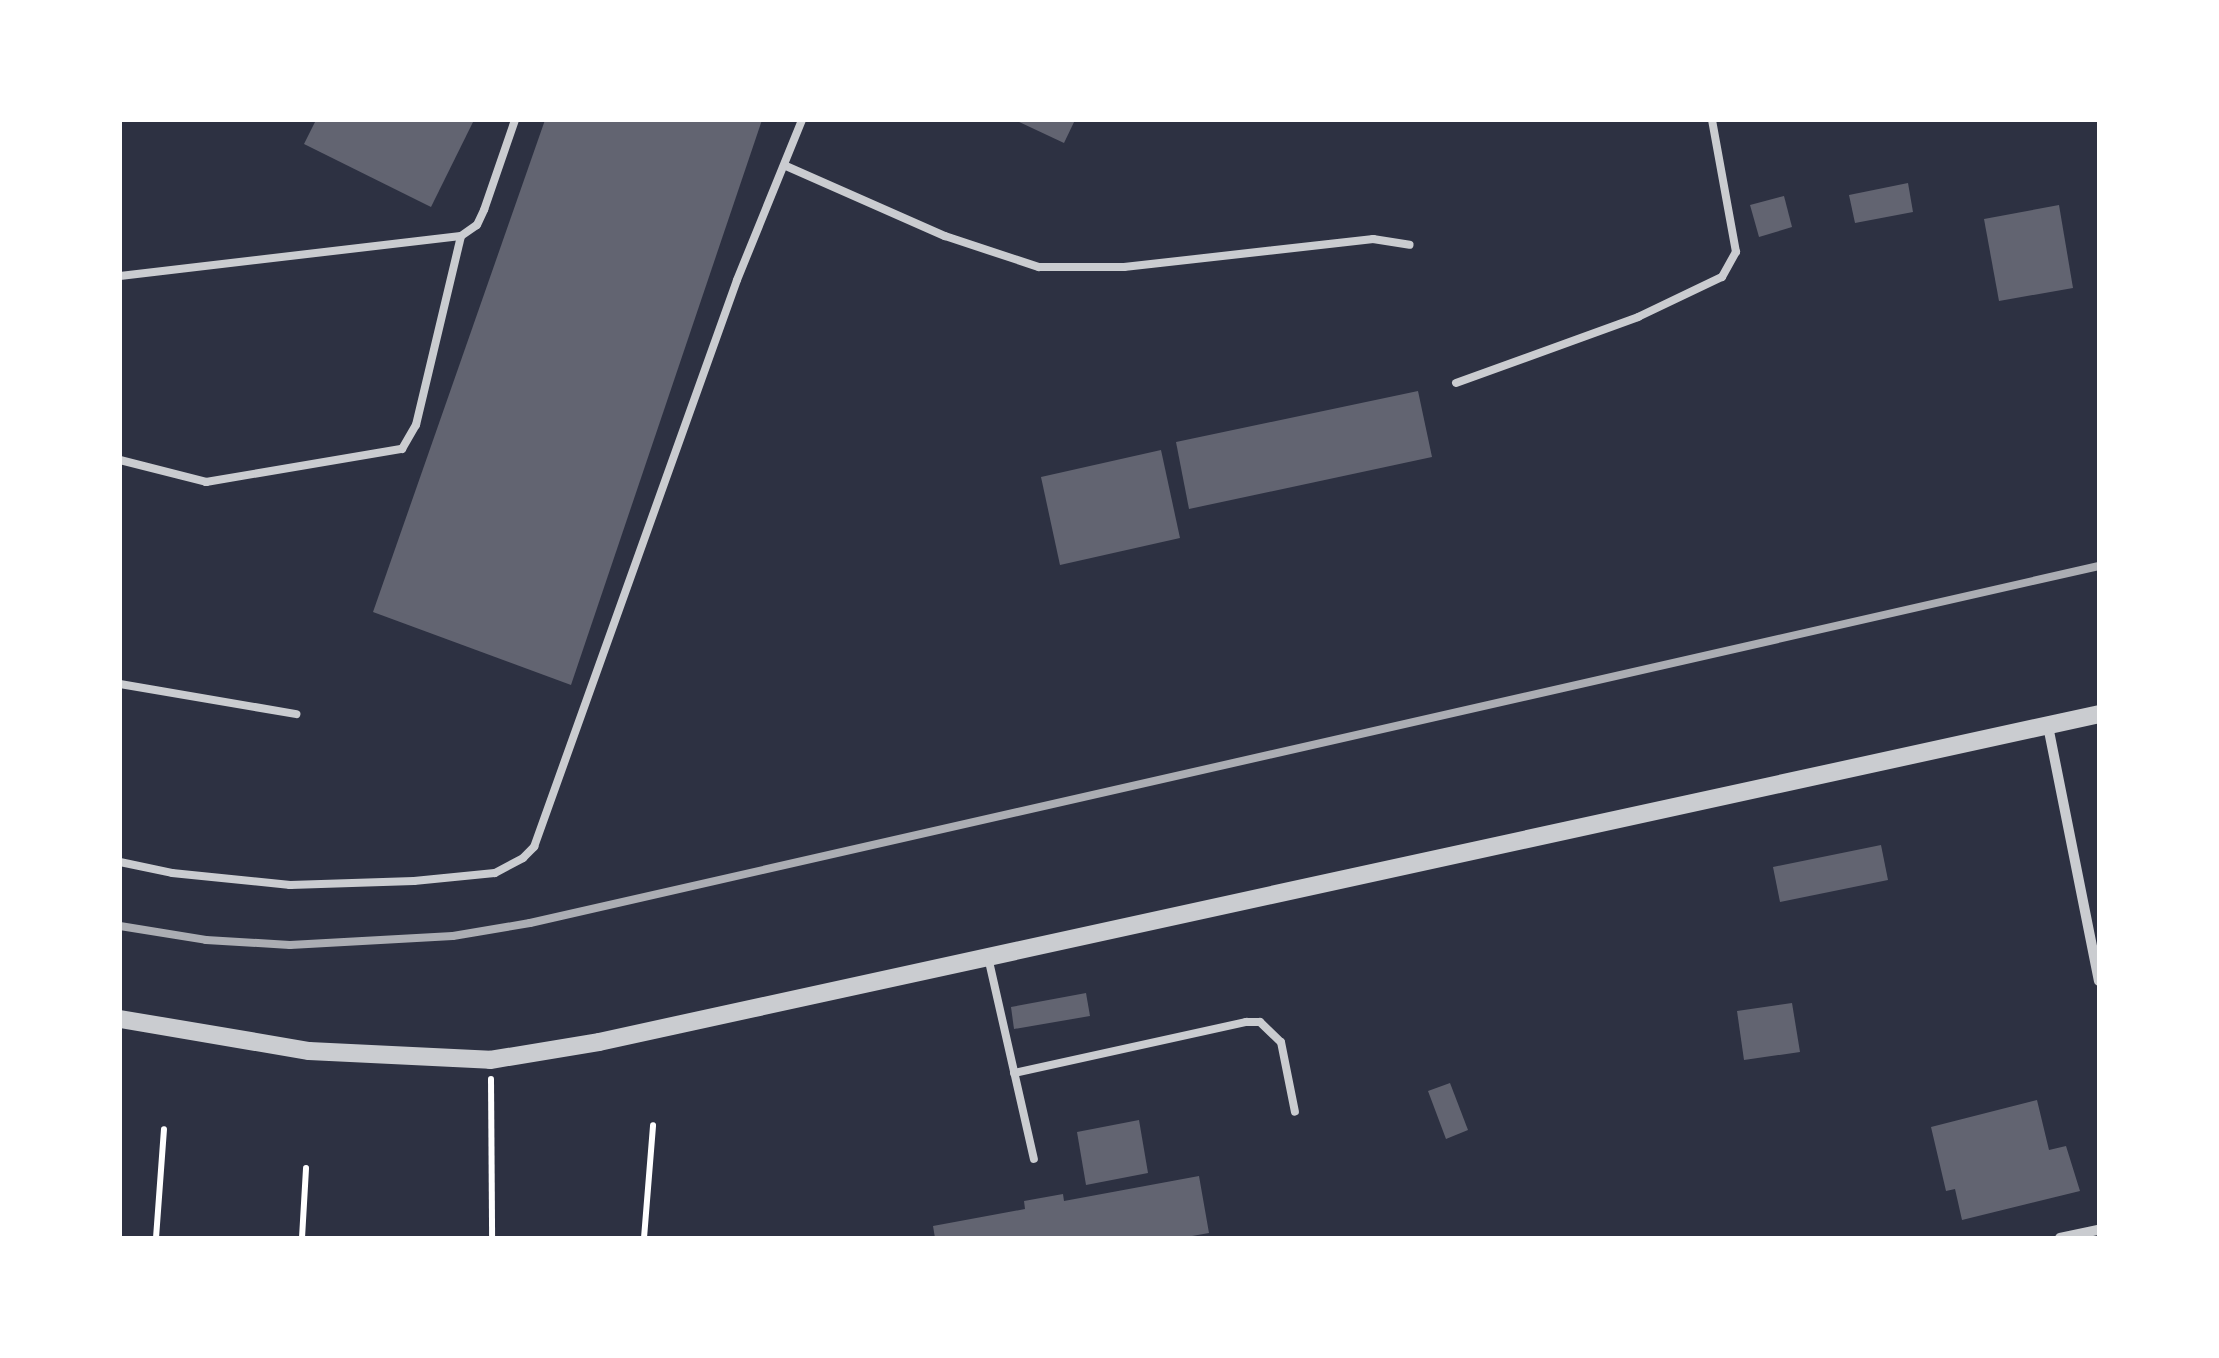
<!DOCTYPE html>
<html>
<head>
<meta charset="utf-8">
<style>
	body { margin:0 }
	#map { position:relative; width:2219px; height:1358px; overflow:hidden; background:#2d3142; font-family:"Roboto Condensed",sans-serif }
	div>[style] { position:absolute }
	.building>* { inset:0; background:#626471 }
	.path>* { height:6px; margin:-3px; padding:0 3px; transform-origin:3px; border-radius:3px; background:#fff }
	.service>* { height:8px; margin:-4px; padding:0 4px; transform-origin:4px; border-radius:4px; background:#caccd0 }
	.minor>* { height:10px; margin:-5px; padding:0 5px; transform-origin:5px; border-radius:5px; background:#caccd0 }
	.tertiary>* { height:18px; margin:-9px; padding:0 9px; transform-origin:9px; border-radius:9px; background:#caccd0 }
	.rail>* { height:8px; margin:-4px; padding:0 4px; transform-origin:4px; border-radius:4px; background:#abadb3 }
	span { translate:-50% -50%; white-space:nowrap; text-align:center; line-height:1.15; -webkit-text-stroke:10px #fff; paint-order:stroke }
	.frame { position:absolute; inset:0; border:122px solid #fff; pointer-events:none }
</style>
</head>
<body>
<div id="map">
	<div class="building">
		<i style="clip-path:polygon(316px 120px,474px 120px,431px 207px,304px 144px)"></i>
		<i style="clip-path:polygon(545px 120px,762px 120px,571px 685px,373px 612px)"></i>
		<i style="clip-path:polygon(1015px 120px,1075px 120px,1064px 143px)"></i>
		<i style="clip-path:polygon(1908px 183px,1913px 212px,1855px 223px,1849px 195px)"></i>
		<i style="clip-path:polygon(1784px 196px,1792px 227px,1759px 237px,1750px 205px)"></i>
		<i style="clip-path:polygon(2059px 205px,2073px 288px,1999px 301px,1984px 219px)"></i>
		<i style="clip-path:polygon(1418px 391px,1432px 457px,1189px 509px,1176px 442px)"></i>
		<i style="clip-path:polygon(1161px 450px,1180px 538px,1060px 565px,1041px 477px)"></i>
		<i style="clip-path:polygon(1881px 845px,1888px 880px,1780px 902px,1773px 867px)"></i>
		<i style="clip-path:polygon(1086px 993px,1090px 1016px,1014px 1029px,1011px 1007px)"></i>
		<i style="clip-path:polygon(1792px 1003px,1800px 1052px,1744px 1060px,1737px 1011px)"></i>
		<i style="clip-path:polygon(1450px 1083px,1468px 1130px,1446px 1139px,1428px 1091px)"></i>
		<i style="clip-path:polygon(2037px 1100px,2049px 1150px,2066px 1146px,2080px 1191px,1962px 1220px,1955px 1189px,1946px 1191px,1931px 1127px)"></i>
		<i style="clip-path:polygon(1139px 1120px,1148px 1173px,1086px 1185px,1077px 1132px)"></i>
		<i style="clip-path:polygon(1199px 1176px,1209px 1233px,1181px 1238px,935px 1238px,933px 1226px,1025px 1209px,1024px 1201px,1063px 1194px,1064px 1201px)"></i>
	</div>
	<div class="path">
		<i style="left:491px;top:1079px;width:159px;rotate:89.6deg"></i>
		<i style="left:156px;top:1238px;width:109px;rotate:-85.8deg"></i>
		<i style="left:302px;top:1238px;width:70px;rotate:-86.7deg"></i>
		<i style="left:644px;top:1238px;width:113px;rotate:-85.4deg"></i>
	</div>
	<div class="service">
		<i style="left:786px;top:166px;width:174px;rotate:23.8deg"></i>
		<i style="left:945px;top:236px;width:99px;rotate:18.3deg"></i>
		<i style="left:1039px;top:267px;width:85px"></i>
		<i style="left:1124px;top:267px;width:251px;rotate:-6.4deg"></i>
		<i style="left:1373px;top:239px;width:37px;rotate:9deg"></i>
		<i style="left:120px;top:276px;width:343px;rotate:-6.7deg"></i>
		<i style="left:461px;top:236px;width:19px;rotate:-35deg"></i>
		<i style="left:477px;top:225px;width:17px;rotate:-65deg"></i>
		<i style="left:484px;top:210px;width:95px;rotate:-71deg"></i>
		<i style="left:1456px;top:383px;width:194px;rotate:-19.9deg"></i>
		<i style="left:1638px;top:317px;width:93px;rotate:-25.5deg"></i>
		<i style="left:1722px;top:277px;width:29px;rotate:-61deg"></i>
		<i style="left:1736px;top:252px;width:134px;rotate:-100.3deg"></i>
		<i style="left:120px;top:460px;width:89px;rotate:14.3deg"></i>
		<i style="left:206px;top:482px;width:199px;rotate:-9.6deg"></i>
		<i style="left:402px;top:449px;width:28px;rotate:-60deg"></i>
		<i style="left:416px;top:425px;width:194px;rotate:-76.6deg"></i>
		<i style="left:120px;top:684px;width:179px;rotate:9.7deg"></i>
		<i style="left:120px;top:862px;width:53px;rotate:11.9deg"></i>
		<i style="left:172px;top:873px;width:119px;rotate:5.8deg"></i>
		<i style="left:290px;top:885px;width:124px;rotate:-1.8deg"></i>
		<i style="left:414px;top:881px;width:81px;rotate:-5.6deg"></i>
		<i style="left:495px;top:873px;width:32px;rotate:-28deg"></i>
		<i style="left:523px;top:858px;width:16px;rotate:-45deg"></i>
		<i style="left:534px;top:847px;width:602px;rotate:-70.3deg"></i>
		<i style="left:737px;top:280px;width:173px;rotate:-67.9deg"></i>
		<i style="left:988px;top:957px;width:207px;rotate:77.2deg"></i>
		<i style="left:1014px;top:1073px;width:238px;rotate:-12.4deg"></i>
		<i style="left:1246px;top:1022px;width:14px"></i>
		<i style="left:1260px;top:1022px;width:29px;rotate:44deg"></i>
		<i style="left:1281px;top:1042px;width:71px;rotate:78.7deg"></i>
	</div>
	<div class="minor">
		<i style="left:2048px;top:726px;width:260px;rotate:78.7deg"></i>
		<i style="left:2060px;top:1238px;width:40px;rotate:-12deg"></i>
	</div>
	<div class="tertiary">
		<i style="left:120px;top:1019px;width:192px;rotate:9.6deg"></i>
		<i style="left:309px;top:1051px;width:181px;rotate:2.8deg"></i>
		<i style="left:490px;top:1060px;width:110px;rotate:-9.4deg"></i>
		<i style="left:599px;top:1042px;width:1535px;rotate:-12.33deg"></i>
	</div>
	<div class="rail">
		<i style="left:120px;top:926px;width:87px;rotate:9.2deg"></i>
		<i style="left:206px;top:940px;width:84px;rotate:3.4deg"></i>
		<i style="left:290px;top:945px;width:163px;rotate:-3.2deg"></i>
		<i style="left:453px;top:936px;width:78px;rotate:-9.6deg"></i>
		<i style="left:530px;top:923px;width:1609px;rotate:-12.82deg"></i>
	</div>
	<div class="frame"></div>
</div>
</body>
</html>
